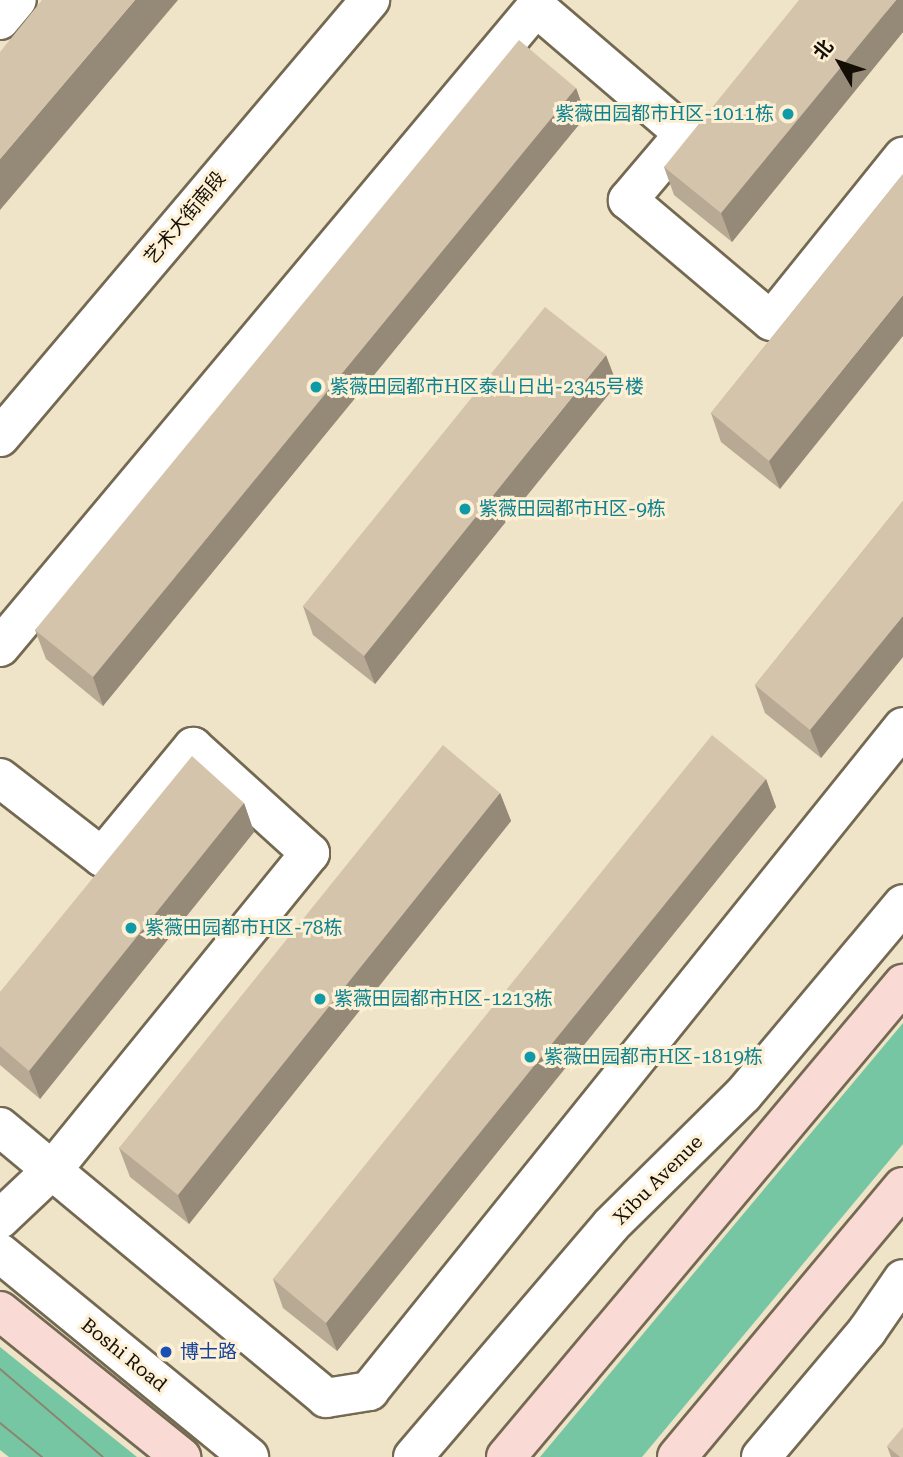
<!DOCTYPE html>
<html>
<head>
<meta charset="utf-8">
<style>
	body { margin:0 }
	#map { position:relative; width:903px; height:1457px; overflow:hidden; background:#efe3c8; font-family:"Roboto Serif","Noto Sans SC",serif }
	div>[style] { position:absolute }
	.green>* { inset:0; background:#76c6a4 }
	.roads { filter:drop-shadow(2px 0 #746952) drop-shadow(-2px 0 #746952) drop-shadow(0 2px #746952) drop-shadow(0 -2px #746952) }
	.minor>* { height:38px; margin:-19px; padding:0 19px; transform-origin:19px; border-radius:19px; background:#fff }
	.tertiary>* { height:38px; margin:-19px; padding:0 19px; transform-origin:19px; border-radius:19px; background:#fff }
	.primary>* { height:38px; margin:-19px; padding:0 19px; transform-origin:19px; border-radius:19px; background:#fadad5 }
	.tram>* { height:2px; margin:-1px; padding:0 1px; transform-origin:1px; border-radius:1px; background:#8c8471 }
	.wall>* { inset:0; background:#b7a994 }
	.shaded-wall>* { inset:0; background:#958978 }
	.building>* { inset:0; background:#d5c4ac }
	.dots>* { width:19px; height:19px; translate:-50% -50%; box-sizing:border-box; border:4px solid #fdf0d5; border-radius:50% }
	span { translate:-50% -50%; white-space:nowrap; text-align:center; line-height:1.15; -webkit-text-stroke:6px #fdf0d5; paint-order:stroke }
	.culture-label { font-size:19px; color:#0d838f }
	.right { translate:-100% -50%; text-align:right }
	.left { translate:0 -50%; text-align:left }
	.street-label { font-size:19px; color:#130f06 }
	.transit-label { font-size:19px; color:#164399 }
	.north { position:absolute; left:805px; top:28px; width:70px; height:70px; -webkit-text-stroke:5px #fdf0d5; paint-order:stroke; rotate:309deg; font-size:19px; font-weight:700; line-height:28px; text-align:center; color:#130f06 }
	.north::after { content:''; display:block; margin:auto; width:24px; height:32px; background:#130f06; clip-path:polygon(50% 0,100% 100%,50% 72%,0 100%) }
</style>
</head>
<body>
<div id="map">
	<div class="green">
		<i style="clip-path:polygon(903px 1023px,903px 1144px,642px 1457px,540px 1457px)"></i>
		<i style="clip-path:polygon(0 1347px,137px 1457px,9px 1457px,0 1450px)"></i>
	</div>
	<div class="roads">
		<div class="minor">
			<i style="left:0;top:20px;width:26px;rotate:-50deg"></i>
			<i style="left:0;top:647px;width:835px;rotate:-50.05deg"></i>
			<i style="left:536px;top:7px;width:195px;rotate:40.6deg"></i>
			<i style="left:684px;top:134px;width:87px;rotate:130.3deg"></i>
			<i style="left:628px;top:200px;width:187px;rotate:40.2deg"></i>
			<i style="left:771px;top:321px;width:211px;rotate:-51.2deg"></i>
			<i style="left:0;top:778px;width:129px;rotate:37.8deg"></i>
			<i style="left:102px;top:857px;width:143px;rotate:-50.4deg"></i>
			<i style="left:193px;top:747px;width:158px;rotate:42.2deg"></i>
			<i style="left:310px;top:853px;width:407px;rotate:129.1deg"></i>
			<i style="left:53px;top:1169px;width:73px;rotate:136.7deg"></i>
			<i style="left:0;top:1127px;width:424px;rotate:39.7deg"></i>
			<i style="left:326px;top:1398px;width:44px;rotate:-9.2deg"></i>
			<i style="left:369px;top:1391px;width:852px;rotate:-51.19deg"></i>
			<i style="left:0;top:1253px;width:322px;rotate:39.3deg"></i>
			<i style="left:413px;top:1457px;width:305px;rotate:-49.5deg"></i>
			<i style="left:611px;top:1225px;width:185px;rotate:-44.6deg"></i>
			<i style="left:743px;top:1095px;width:249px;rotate:-50deg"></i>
			<i style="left:761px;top:1457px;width:165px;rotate:-49.9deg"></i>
			<i style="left:867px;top:1331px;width:63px;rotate:-55.3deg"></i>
		</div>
		<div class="tertiary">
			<i style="left:0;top:437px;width:573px;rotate:-49.75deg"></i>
		</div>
		<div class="primary">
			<i style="left:0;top:1311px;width:233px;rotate:38.9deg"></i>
			<i style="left:506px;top:1457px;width:618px;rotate:-49.99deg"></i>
			<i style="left:677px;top:1457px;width:352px;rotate:-50.1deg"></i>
		</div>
	</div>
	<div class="tram">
		<i style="left:0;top:1369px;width:135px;rotate:40.5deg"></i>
		<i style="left:0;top:1423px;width:54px;rotate:39deg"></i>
	</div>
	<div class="wall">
		<i style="clip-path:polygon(903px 0,903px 32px,732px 242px,674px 195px,664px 167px)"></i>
		<i style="clip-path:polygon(576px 88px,586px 116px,103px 706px,46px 659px,35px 630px)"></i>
		<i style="clip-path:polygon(903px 174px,780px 489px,721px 442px,711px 413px)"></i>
		<i style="clip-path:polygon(617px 384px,375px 684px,313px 635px,303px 606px)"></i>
		<i style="clip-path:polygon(903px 501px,903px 657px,821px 758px,765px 713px,755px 685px)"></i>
		<i style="clip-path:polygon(766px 779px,776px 807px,337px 1351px,283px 1308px,273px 1279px)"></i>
		<i style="clip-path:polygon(500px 793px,511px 821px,189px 1224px,130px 1177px,119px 1148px)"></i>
		<i style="clip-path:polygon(244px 803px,254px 832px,40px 1099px,0 1065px,0 992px)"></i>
		<i style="clip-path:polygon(887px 1446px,903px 1457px,891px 1457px)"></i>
	</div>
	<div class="shaded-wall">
		<i style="clip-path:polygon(135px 0,178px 0,0 210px,0 159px)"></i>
		<i style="clip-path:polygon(896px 0,903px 0,903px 32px,732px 242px,721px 213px)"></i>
		<i style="clip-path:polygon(576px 88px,586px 116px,103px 706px,93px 677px)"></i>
		<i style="clip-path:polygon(903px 295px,903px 336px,780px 489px,769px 461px)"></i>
		<i style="clip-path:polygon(606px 355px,617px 384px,375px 684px,364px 656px)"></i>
		<i style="clip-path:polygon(903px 616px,903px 657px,821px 758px,810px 730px)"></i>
		<i style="clip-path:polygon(766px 779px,776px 807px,337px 1351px,326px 1323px)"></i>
		<i style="clip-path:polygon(500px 793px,511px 821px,189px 1224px,178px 1195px)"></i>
		<i style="clip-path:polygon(244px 803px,254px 832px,40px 1099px,29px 1071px)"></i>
	</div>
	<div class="building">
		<i style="clip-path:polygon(42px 0,135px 0,0 159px,0 52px)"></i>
		<i style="clip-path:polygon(799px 0,896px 0,721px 213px,664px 167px)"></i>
		<i style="clip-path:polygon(519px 40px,576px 88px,93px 677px,35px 630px)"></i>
		<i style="clip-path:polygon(903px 174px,903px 295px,769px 461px,711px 413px)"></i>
		<i style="clip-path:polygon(545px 307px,606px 355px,364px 656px,303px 606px)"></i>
		<i style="clip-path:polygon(903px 501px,903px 616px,810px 730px,755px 685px)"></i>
		<i style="clip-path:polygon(712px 735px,766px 779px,326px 1323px,273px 1279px)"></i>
		<i style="clip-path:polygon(443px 745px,500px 793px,178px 1195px,119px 1148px)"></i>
		<i style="clip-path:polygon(192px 756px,244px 803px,29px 1071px,0 1046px,0 992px)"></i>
		<i style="clip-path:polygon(903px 1427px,903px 1457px,900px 1457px,887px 1446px)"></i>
	</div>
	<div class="dots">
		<i style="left:788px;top:114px;background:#0f9aa8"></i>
		<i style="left:316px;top:387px;background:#0f9aa8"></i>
		<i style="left:465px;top:509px;background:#0f9aa8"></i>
		<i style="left:131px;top:928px;background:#0f9aa8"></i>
		<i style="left:320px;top:999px;background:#0f9aa8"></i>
		<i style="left:530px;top:1057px;background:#0f9aa8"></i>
		<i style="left:166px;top:1352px;background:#1a4fb4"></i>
	</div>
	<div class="culture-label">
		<span class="right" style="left:774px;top:114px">紫薇田园都市H区-1011栋</span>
		<span class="left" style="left:330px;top:387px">紫薇田园都市H区泰山日出-2345号楼</span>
		<span class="left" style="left:479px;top:509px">紫薇田园都市H区-9栋</span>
		<span class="left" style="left:145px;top:928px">紫薇田园都市H区-78栋</span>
		<span class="left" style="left:334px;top:999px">紫薇田园都市H区-1213栋</span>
		<span class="left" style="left:544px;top:1057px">紫薇田园都市H区-1819栋</span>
	</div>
	<div class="street-label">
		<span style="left:185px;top:218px;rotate:-50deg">艺术大街南段</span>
		<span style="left:658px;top:1180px;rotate:-45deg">Xibu Avenue</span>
		<span style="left:124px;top:1355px;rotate:39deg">Boshi Road</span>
	</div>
	<div class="transit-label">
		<span class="left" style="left:180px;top:1352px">博士路</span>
	</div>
	<div class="north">北</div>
</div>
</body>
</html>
